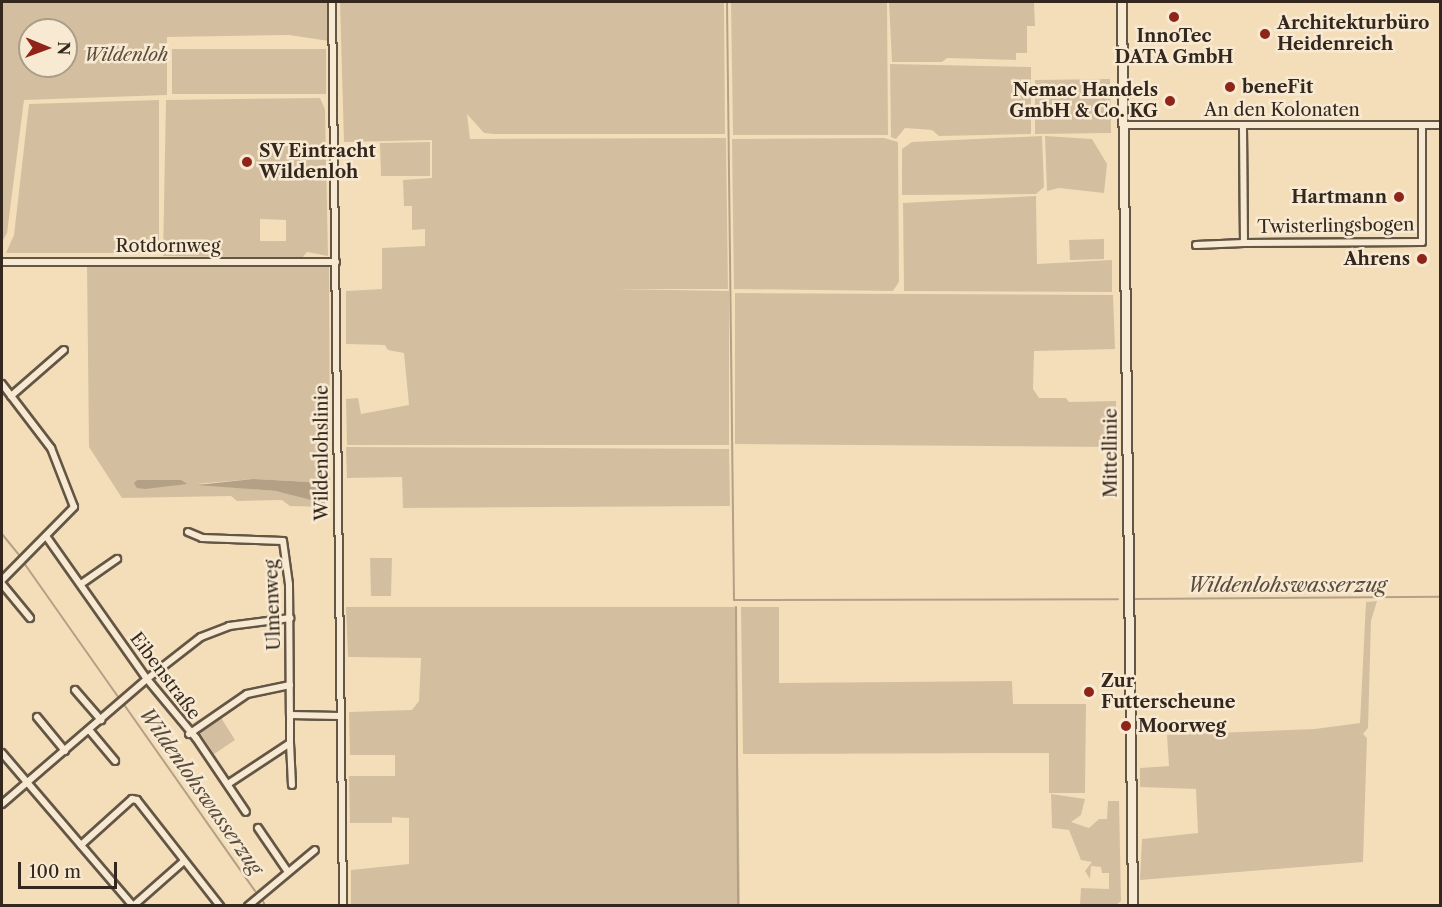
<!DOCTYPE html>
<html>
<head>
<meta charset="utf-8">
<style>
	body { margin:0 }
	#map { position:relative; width:1442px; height:907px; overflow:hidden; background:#f4deba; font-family:"Libre Caslon Text",serif }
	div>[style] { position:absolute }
	.green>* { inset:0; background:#d3bf9f }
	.water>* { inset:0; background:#b3a085 }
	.stream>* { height:2px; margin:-1px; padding:0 1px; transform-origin:1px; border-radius:1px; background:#b3a085 }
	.roads { filter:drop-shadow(2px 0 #645645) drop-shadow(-2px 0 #645645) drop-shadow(0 2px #645645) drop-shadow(0 -2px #645645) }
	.street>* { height:6px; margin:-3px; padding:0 3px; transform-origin:3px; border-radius:3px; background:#f8ead2 }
	.secondary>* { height:8px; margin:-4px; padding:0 4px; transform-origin:4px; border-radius:4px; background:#f8ead2 }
	.dots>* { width:16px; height:16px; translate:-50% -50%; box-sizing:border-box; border:3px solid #f8ead2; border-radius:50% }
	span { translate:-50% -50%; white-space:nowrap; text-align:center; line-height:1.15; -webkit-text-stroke:5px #f8ead2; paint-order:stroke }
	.poi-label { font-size:18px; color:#34281e; font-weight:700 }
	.left { translate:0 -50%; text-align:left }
	.right { translate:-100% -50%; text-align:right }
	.park-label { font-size:18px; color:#5c4e3e; font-style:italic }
	.street-label { font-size:18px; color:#34281e }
	.water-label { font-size:20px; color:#5a4c3d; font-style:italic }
	.frame { position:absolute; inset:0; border:3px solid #34281e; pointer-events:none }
	.north { position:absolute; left:18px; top:18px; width:60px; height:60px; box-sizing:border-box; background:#f8ead2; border:2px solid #aa9c8a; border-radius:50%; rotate:91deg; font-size:16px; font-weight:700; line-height:24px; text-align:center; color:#34281e }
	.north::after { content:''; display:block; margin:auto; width:21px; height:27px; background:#8f2418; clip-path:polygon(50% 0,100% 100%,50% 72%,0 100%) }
	.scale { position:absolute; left:18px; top:862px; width:99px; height:27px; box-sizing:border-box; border:3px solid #34281e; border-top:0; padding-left:8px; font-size:18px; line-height:21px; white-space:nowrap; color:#34281e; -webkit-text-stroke:4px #f8ead2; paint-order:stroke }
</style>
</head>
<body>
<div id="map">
	<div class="green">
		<i style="clip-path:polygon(evenodd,2px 2px,329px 2px,329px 41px,289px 35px,167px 37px,167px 95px,24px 100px,7px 233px,2px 242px,2px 2px,30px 30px,66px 30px,66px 66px,30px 66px,30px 30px)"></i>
		<i style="clip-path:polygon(340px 2px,724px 2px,725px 134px,495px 134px,484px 133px,467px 114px,470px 139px,726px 138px,728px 289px,614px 289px,729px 291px,729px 445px,347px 445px,346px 399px,358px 398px,361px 414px,409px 405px,404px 353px,388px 350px,385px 345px,346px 344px,346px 291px,382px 289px,382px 248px,425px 246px,425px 229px,412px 230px,412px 206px,404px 206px,403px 180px,432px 178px,432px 140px,344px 142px)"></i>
		<i style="clip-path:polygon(731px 2px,887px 2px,888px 135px,733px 135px)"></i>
		<i style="clip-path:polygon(889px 2px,1034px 2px,1035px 26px,1027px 26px,1027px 53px,1016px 53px,1016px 60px,947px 58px,942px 62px,892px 62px)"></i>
		<i style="clip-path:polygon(172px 49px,326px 49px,326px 94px,172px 94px)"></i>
		<i style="clip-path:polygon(890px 64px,1031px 67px,1031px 134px,939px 136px,932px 130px,905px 128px,896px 139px,891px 137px)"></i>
		<i style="clip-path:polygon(1110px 79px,1111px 133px,1035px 134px,1035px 80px)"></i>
		<i style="clip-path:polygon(evenodd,320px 98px,325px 109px,328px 256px,307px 252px,302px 258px,163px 256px,166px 100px,320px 98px,260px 219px,286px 220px,286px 241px,260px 241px,260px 219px)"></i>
		<i style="clip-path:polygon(159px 100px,159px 253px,6px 253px,14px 235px,29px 104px)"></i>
		<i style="clip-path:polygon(1042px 136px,1044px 187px,1036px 194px,902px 195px,902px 149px,912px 142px)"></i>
		<i style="clip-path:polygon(1045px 136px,1092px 139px,1107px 164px,1104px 193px,1059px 188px,1047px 191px)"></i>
		<i style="clip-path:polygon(884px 138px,898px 142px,899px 282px,893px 291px,734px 289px,732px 139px)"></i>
		<i style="clip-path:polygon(430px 142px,430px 176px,381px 176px,380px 143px)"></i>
		<i style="clip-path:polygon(1036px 196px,1037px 264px,1112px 260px,1112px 292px,904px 291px,903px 203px)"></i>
		<i style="clip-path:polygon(1104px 239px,1104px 259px,1070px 260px,1069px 240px)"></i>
		<i style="clip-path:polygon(evenodd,87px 264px,329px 266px,330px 480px,325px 480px,325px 507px,290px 506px,282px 500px,237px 501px,231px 496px,122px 498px,89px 447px,87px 264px,253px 479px,309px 482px,317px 485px,316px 499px,276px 491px,197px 484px,253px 479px)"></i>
		<i style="clip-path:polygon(735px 293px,1113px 295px,1115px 349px,1034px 351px,1033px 389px,1039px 398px,1066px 398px,1069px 402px,1116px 401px,1116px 447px,735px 444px)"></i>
		<i style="clip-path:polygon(346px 447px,729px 449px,730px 506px,403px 508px,402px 477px,347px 478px)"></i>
		<i style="clip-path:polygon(370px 558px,392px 558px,391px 596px,371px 596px)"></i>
		<i style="clip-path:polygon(1377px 601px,1371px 621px,1368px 728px,1363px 734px,1367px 738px,1363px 862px,1140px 880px,1142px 839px,1198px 833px,1196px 789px,1140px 787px,1140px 768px,1169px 766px,1167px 735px,1315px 729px,1360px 723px,1366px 602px)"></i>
		<i style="clip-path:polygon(346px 607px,736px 607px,740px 905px,351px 905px,351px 870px,409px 864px,409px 818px,392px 817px,392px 823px,350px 823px,349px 776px,395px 776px,395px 755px,350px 755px,349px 712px,412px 710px,419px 701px,421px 658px,348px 657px)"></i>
		<i style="clip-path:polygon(741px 607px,779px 607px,779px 683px,1012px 681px,1013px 704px,1086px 704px,1085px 793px,1049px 793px,1049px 753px,743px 754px)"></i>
		<i style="clip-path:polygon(220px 716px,235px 740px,214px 754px,199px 731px)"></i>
		<i style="clip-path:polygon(1051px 794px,1085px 799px,1081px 815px,1071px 822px,1089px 828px,1099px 819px,1107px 819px,1108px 801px,1119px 801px,1121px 901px,1116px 905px,1080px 905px,1081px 888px,1109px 889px,1109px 873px,1102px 873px,1101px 867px,1091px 866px,1090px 879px,1085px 871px,1092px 862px,1081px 860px,1069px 830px,1052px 828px)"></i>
	</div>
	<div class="water">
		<i style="clip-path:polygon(253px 479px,309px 482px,320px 488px,323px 503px,276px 491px,197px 485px)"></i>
		<i style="clip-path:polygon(137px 480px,181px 480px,187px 484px,145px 489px,137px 488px,134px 483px)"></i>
	</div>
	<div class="stream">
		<i style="left:727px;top:2px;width:598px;rotate:89.33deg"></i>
		<i style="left:734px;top:600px;width:384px;rotate:-0.1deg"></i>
		<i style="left:2px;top:534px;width:27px;rotate:51deg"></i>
		<i style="left:24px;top:563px;width:165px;rotate:54.9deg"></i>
		<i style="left:1134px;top:599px;width:306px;rotate:-0.4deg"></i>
		<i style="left:736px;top:607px;width:299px;rotate:89.6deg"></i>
		<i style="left:125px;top:706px;width:226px;rotate:54.9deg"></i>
		<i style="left:263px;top:901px;width:5px;rotate:68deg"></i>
	</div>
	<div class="roads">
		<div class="street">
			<i style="left:332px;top:2px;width:904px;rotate:89.3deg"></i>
			<i style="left:1124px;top:125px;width:316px"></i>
			<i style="left:1244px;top:243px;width:178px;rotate:-0.3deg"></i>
			<i style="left:1422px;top:242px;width:117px;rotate:-90deg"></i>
			<i style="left:1196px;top:245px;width:48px;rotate:-2.4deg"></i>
			<i style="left:1244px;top:243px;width:118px;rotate:-90.5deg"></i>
			<i style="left:2px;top:262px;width:334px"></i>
			<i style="left:2px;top:384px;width:81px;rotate:52.6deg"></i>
			<i style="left:51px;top:448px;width:63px;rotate:68.7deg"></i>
			<i style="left:74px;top:507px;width:103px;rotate:134.6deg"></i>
			<i style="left:11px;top:396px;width:70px;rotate:-41deg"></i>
			<i style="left:188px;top:532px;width:15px;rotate:23deg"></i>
			<i style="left:202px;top:538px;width:81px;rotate:2.1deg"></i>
			<i style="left:283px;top:541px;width:43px;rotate:82.1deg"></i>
			<i style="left:289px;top:584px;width:131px;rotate:89.6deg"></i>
			<i style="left:290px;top:715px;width:49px;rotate:1.2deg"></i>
			<i style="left:46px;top:536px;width:175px;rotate:54.8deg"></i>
			<i style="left:147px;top:679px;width:77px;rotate:50.3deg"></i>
			<i style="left:196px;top:738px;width:89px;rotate:56deg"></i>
			<i style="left:2px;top:584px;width:44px;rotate:50.5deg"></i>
			<i style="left:81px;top:584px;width:44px;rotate:-34.8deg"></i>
			<i style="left:75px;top:690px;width:40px;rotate:49deg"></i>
			<i style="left:37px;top:717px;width:44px;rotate:50.5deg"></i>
			<i style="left:90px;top:731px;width:39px;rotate:50deg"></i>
			<i style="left:189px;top:734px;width:70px;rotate:-34.6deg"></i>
			<i style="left:247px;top:694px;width:44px;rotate:-11.8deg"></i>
			<i style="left:290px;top:743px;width:42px;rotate:87.3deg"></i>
			<i style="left:2px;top:753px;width:201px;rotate:49.4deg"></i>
			<i style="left:228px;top:784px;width:74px;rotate:-33.5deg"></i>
			<i style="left:290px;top:743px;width:28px;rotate:-90deg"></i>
			<i style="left:2px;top:804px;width:191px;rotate:-40.8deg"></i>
			<i style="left:147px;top:679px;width:68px;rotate:-37.9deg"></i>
			<i style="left:201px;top:637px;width:30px;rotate:-21deg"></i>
			<i style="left:229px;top:626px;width:62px;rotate:-7.5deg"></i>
			<i style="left:258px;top:828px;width:53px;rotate:55.7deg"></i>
			<i style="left:81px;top:845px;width:69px;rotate:-42deg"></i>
			<i style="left:132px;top:799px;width:5px;rotate:11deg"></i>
			<i style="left:137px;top:800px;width:135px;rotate:51.9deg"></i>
			<i style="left:133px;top:906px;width:68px;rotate:-41.4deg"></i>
			<i style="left:248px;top:906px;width:87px;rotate:-39.9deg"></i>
		</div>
		<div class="secondary">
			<i style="left:1122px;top:2px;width:904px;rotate:89.3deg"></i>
		</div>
	</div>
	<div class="dots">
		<i style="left:1174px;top:17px;background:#8f2418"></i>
		<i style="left:1265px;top:34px;background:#8f2418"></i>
		<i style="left:1230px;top:87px;background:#8f2418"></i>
		<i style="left:1170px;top:101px;background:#8f2418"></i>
		<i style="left:247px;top:162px;background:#8f2418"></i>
		<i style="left:1399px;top:197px;background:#8f2418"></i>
		<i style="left:1422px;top:259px;background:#8f2418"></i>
		<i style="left:1089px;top:692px;background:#8f2418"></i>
		<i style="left:1126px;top:726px;background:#8f2418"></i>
	</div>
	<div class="poi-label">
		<span class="left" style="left:1277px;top:34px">Architekturbüro<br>Heidenreich</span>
		<span style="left:1174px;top:47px">InnoTec<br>DATA GmbH</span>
		<span class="left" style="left:1242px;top:87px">beneFit</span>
		<span class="right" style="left:1158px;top:101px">Nemac Handels<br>GmbH &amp; Co. KG</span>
		<span class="left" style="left:259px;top:162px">SV Eintracht<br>Wildenloh</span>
		<span class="right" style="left:1387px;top:197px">Hartmann</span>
		<span class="right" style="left:1410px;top:259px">Ahrens</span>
		<span class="left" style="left:1101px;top:692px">Zur<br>Futterscheune</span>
		<span class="left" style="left:1138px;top:726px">Moorweg</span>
	</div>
	<div class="park-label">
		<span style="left:126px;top:55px">Wildenloh</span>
	</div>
	<div class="street-label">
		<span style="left:1282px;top:110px">An den Kolonaten</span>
		<span style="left:1336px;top:226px;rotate:-1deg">Twisterlingsbogen</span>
		<span style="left:168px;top:246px">Rotdornweg</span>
		<span style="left:322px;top:453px;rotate:-90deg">Wildenlohslinie</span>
		<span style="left:1111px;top:453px;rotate:-90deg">Mittellinie</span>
		<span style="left:273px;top:605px;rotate:-92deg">Ulmenweg</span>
		<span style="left:165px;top:676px;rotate:53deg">Eibenstraße</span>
	</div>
	<div class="water-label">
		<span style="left:1287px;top:585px">Wildenlohswasserzug</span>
		<span style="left:201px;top:791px;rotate:55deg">Wildenlohswasserzug</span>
	</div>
	<div class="frame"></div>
	<div class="north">N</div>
	<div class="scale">100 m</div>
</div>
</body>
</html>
